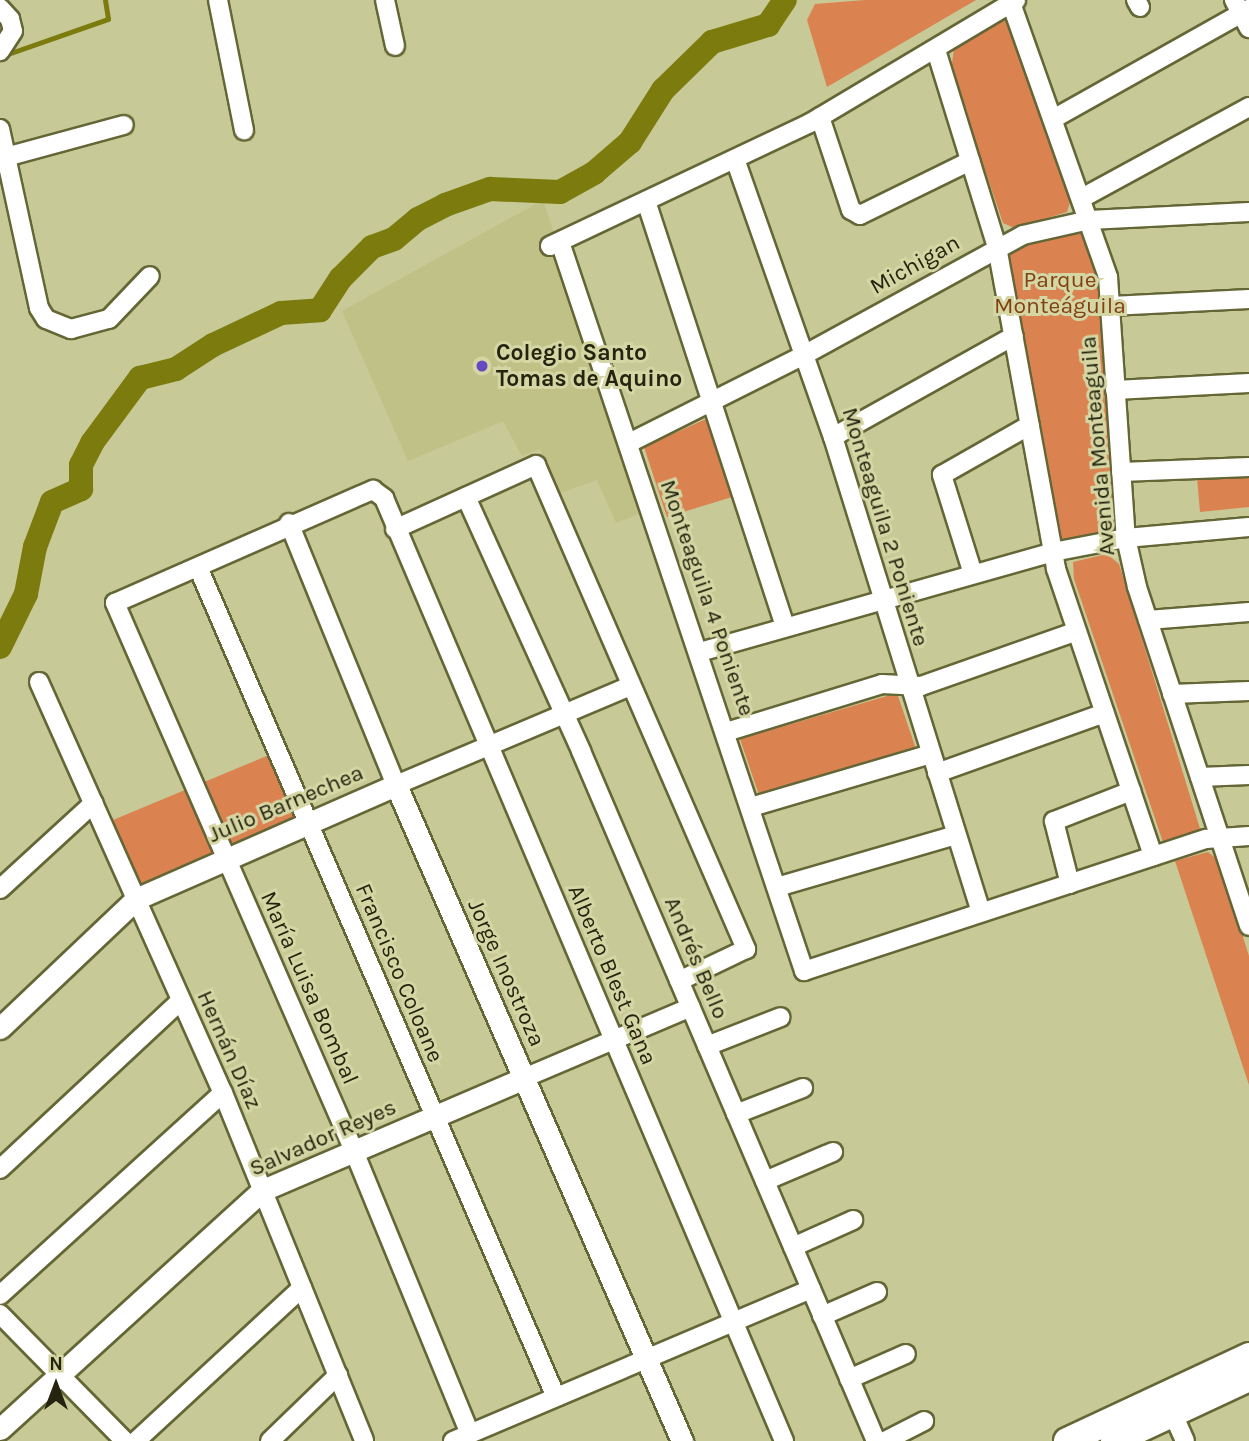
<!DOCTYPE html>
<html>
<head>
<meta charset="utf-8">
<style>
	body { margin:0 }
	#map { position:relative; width:1249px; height:1441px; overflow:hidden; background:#c7c996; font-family:Karla,sans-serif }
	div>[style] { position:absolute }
	.built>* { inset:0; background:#bfc186 }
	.green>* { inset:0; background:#da8351 }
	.stream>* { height:4.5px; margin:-2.25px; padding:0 2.25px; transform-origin:2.25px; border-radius:2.25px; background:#7b7b0e }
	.river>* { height:24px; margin:-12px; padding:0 12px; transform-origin:12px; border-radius:12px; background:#7b7b0e }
	.roads { filter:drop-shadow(2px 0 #656636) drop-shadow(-2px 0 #656636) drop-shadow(0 2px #656636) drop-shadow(0 -2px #656636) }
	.minor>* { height:18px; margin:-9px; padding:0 9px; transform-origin:9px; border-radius:9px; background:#fff }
	.tertiary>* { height:21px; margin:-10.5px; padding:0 10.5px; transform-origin:10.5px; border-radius:10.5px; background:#fff }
	.primary>* { height:26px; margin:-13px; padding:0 13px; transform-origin:13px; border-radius:13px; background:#fff }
	.dots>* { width:19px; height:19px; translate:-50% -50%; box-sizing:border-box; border:4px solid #d4d6a3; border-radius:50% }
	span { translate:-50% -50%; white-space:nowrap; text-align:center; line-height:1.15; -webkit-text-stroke:6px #d4d6a3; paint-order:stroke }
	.street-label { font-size:23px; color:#242410 }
	.park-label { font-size:23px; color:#834013 }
	.poi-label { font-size:23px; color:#242410; font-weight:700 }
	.left { translate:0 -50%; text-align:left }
	.north { position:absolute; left:21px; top:1350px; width:70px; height:70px; -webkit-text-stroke:5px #d4d6a3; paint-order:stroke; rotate:0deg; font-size:19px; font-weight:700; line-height:28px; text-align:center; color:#242410 }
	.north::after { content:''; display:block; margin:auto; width:24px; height:32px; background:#242410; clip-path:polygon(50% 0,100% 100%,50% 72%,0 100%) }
</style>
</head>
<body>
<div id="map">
	<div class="built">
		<i style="clip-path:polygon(543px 200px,646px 511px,616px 523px,597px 480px,560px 493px,540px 449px,522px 456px,503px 421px,408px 461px,342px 311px)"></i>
	</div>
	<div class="green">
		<i style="clip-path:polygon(865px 0,976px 0,827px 87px,807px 20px,815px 4px)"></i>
		<i style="clip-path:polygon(1004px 19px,1012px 29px,1070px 202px,1067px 212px,1014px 228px,1003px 223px,951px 70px,954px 49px)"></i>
		<i style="clip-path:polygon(1080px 231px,1085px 234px,1105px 294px,1115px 527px,1113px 533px,1064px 543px,1057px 535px,1008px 258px,1011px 248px,1054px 232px)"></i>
		<i style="clip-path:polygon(706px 419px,732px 497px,667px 517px,644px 447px)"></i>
		<i style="clip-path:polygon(1249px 473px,1249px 507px,1200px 512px,1197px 477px)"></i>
		<i style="clip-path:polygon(1107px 554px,1119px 564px,1202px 835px,1164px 845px,1074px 579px,1073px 562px)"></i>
		<i style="clip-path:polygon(887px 696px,898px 696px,916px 749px,759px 795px,740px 739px)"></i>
		<i style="clip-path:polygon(269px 755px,296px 820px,138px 886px,113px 820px)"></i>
		<i style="clip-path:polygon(1208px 852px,1219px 861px,1249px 956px,1249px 1085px,1175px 861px)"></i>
	</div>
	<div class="stream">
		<i style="left:5px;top:55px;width:109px;rotate:-19.3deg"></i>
		<i style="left:108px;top:19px;width:19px;rotate:-99deg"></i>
	</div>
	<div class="river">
		<i style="left:0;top:647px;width:59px;rotate:-63.9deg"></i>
		<i style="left:26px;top:594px;width:48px;rotate:-79.2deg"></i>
		<i style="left:35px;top:547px;width:48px;rotate:-69.3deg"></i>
		<i style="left:52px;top:502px;width:32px;rotate:-24deg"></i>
		<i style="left:81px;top:489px;width:24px;rotate:-90deg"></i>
		<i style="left:81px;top:465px;width:25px;rotate:-63deg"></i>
		<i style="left:92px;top:443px;width:81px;rotate:-53.6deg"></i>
		<i style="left:140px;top:378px;width:37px;rotate:-14deg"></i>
		<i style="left:176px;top:369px;width:44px;rotate:-33deg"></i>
		<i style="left:213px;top:345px;width:75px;rotate:-25.2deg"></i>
		<i style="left:281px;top:313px;width:39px;rotate:-4deg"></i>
		<i style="left:320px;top:310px;width:38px;rotate:-57deg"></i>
		<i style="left:341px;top:278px;width:44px;rotate:-45deg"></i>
		<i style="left:372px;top:247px;width:23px;rotate:-20deg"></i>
		<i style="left:394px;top:239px;width:31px;rotate:-40deg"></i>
		<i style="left:418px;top:219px;width:30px;rotate:-27deg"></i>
		<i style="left:445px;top:205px;width:48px;rotate:-19.6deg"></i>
		<i style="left:490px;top:189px;width:70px;rotate:2.5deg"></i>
		<i style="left:560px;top:192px;width:39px;rotate:-29deg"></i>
		<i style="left:594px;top:173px;width:48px;rotate:-40.7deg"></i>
		<i style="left:630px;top:142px;width:62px;rotate:-57.6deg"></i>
		<i style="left:663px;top:90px;width:69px;rotate:-44.4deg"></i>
		<i style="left:712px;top:42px;width:59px;rotate:-16.9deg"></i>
		<i style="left:768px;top:25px;width:30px;rotate:-56deg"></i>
	</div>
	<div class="roads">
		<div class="minor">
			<i style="left:218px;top:0;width:133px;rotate:78.7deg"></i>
			<i style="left:385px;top:0;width:47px;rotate:77.7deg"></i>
			<i style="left:1136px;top:0;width:8px;rotate:60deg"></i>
			<i style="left:1234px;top:0;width:32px;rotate:62deg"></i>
			<i style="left:1011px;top:3px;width:291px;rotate:70.5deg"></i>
			<i style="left:1108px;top:277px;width:262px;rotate:86.1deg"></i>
			<i style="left:1126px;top:538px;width:50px;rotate:77.3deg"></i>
			<i style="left:1137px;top:587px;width:357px;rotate:71.7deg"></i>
			<i style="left:0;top:8px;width:15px;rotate:48deg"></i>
			<i style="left:10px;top:19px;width:12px;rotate:76deg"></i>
			<i style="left:13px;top:31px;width:24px;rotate:123deg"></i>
			<i style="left:936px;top:50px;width:206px;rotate:72.8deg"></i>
			<i style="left:997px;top:247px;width:327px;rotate:79.6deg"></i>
			<i style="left:1056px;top:569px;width:303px;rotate:71.3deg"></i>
			<i style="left:820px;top:117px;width:98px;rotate:71.6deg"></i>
			<i style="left:851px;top:210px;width:10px;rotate:29deg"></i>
			<i style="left:860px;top:215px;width:123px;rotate:-26.1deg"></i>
			<i style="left:1053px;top:119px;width:225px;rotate:-29.3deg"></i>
			<i style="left:0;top:129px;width:183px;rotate:77.7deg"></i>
			<i style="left:39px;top:308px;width:13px;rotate:58deg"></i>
			<i style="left:46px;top:319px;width:27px;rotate:22deg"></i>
			<i style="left:71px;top:329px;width:39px;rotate:-15deg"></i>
			<i style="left:109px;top:319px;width:59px;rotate:-46.4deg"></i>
			<i style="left:6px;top:157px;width:122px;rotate:-15.2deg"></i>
			<i style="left:735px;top:159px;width:295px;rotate:70.6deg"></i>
			<i style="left:833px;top:437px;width:498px;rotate:72.7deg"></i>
			<i style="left:1082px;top:198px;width:190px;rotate:-28.6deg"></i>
			<i style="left:646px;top:201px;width:448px;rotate:71.9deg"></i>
			<i style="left:560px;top:242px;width:769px;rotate:71.49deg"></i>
			<i style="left:804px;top:971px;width:423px;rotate:-18.2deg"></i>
			<i style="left:1206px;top:839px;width:43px;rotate:-4deg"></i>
			<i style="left:550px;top:246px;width:288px;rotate:-25.3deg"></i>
			<i style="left:810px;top:123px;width:240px;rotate:-30.8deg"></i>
			<i style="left:1111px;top:306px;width:138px;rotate:-2.9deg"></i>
			<i style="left:1115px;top:390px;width:134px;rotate:-3deg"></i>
			<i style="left:833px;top:437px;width:207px;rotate:-29.2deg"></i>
			<i style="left:629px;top:443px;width:196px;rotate:-26.7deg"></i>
			<i style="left:804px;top:355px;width:250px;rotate:-28.7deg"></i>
			<i style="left:1023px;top:235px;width:68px;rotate:-12.8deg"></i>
			<i style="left:1089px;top:220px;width:160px;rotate:-2.9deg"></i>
			<i style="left:1121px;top:472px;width:128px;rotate:-2.2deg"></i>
			<i style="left:466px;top:497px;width:279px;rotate:65.6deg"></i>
			<i style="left:581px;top:751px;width:750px;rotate:66.85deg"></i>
			<i style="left:289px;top:523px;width:283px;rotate:67.8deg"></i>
			<i style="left:396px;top:785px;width:254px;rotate:-22.9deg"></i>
			<i style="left:395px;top:529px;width:155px;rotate:-24.4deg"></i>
			<i style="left:536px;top:465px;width:528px;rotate:66.54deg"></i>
			<i style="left:746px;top:949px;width:74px;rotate:154.5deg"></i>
			<i style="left:198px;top:567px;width:904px;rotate:66.67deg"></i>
			<i style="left:973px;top:574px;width:104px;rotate:-107.4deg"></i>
			<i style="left:942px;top:475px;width:101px;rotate:-29.6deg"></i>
			<i style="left:1148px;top:620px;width:101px;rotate:-4.5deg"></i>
			<i style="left:700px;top:652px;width:367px;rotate:-15.8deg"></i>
			<i style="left:1053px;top:552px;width:74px;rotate:-10.9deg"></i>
			<i style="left:1126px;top:538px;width:123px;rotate:-5.1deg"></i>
			<i style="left:39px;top:682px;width:450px;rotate:65.9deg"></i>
			<i style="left:223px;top:1093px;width:375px;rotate:67.9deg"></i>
			<i style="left:1172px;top:694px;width:77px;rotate:-2.2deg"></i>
			<i style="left:726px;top:732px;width:163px;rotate:-17.1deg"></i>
			<i style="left:882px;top:684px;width:39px;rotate:3deg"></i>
			<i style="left:921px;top:686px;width:165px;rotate:-19.4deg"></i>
			<i style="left:937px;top:773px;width:178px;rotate:-19.7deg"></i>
			<i style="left:1200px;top:777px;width:49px;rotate:-2.3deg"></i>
			<i style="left:751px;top:807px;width:188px;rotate:-16.4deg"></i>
			<i style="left:1070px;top:884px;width:65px;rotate:-104.3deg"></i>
			<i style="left:1054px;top:821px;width:83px;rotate:-21.3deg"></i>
			<i style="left:777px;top:887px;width:186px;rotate:-16.2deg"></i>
			<i style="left:0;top:889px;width:127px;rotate:-42.5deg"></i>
			<i style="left:707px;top:1046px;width:79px;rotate:-21.4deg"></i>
			<i style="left:524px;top:1078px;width:181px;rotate:-23deg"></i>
			<i style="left:736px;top:1114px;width:72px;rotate:-21.2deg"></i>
			<i style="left:0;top:1169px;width:246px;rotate:-43deg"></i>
			<i style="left:765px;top:1181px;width:74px;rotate:-23.1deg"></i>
			<i style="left:793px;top:1247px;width:66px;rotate:-24.2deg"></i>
			<i style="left:0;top:1295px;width:301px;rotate:-42.2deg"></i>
			<i style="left:0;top:1314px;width:178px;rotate:45.5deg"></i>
			<i style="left:822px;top:1316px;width:60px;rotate:-23.6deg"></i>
			<i style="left:849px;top:1379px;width:62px;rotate:-23.7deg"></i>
			<i style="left:1169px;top:1405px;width:39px;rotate:66deg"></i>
			<i style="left:470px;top:1434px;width:306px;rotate:-112.3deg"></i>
			<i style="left:354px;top:1151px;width:598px;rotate:-113.56deg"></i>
			<i style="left:115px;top:603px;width:282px;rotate:-23.7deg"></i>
			<i style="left:373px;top:490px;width:14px;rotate:36deg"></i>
			<i style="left:384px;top:498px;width:1024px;rotate:67.01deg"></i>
			<i style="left:136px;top:1441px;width:226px;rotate:-42.7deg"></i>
			<i style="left:270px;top:1441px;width:95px;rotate:-44.1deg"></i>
			<i style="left:453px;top:1441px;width:389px;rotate:-23deg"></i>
			<i style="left:885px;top:1441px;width:44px;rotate:-27.1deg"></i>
		</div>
		<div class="tertiary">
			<i style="left:0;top:1028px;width:187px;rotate:-43.5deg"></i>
			<i style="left:136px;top:899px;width:284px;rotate:-23.7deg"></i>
			<i style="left:396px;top:785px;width:716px;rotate:66.44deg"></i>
			<i style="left:0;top:1429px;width:355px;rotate:-42.3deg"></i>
			<i style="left:263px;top:1190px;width:284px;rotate:-23.2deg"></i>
		</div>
		<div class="primary">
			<i style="left:1067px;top:1441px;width:201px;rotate:-25deg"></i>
			<i style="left:1114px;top:1441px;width:149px;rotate:-25deg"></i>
		</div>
	</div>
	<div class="dots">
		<i style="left:482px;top:366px;background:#6648c1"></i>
	</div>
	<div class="street-label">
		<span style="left:915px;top:265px;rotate:-29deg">Michigan</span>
		<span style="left:1098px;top:446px;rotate:-95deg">Avenida Monteaguila</span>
		<span style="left:885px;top:527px;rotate:73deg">Monteaguila 2 Poniente</span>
		<span style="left:707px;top:598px;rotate:71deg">Monteaguila 4 Poniente</span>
		<span style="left:286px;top:804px;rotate:-23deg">Julio Barnechea</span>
		<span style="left:696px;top:958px;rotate:67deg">Andrés Bello</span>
		<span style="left:399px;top:973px;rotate:67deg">Francisco Coloane</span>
		<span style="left:506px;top:973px;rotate:66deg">Jorge Inostroza</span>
		<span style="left:612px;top:975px;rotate:67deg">Alberto Blest Gana</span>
		<span style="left:309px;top:988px;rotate:66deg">María Luisa Bombal</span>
		<span style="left:229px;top:1050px;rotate:66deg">Hernán Díaz</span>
		<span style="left:323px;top:1138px;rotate:-24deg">Salvador Reyes</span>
	</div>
	<div class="park-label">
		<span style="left:1060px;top:293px">Parque<br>Monteáguila</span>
	</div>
	<div class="poi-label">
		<span class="left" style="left:496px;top:366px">Colegio Santo<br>Tomas de Aquino</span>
	</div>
	<div class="north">N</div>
</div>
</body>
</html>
